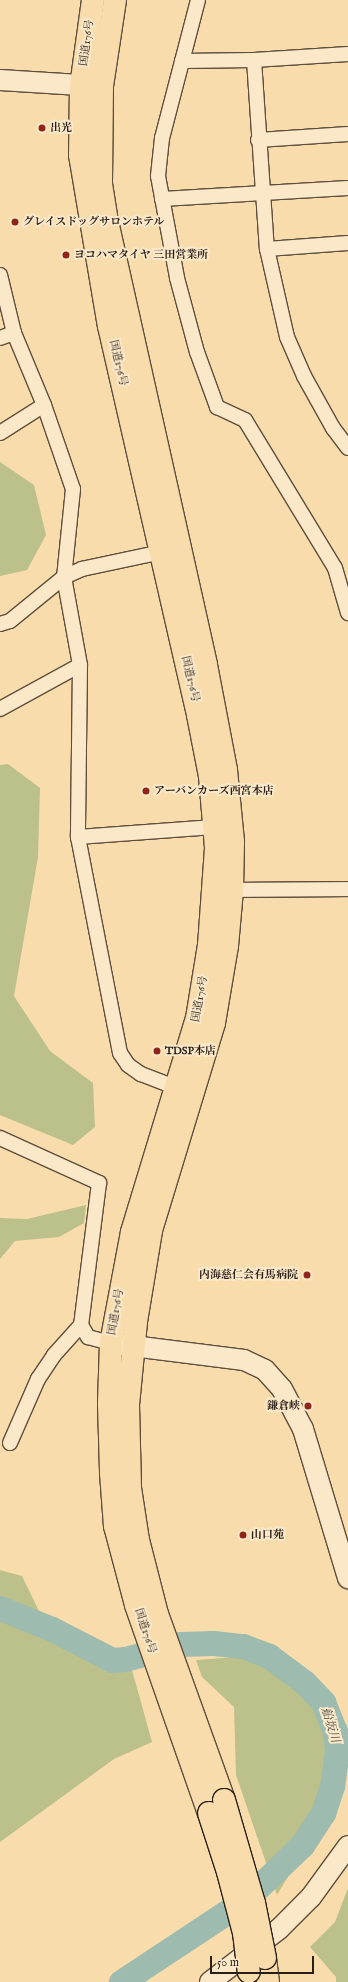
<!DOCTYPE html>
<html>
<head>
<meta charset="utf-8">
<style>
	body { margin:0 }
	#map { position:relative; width:348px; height:1982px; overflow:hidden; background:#f8dcac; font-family:"IM FELL English","Noto Serif JP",serif }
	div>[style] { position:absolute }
	.green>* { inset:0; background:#bcc08a }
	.river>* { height:25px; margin:-12.5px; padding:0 12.5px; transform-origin:12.5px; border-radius:12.5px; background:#9dbbae }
	.roads { filter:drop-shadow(1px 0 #5e4e3c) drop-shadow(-1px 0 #5e4e3c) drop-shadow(0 1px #5e4e3c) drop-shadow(0 -1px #5e4e3c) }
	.street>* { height:14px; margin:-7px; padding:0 7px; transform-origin:7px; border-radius:7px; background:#fae8c9 }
	.secondary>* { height:20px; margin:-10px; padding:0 10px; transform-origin:10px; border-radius:10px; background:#fae8c9 }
	.highway>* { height:22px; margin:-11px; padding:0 11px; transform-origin:11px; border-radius:11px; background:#f8dcac }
	.bridges { filter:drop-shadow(1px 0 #2a1f17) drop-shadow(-1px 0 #2a1f17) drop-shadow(0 1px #2a1f17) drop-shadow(0 -1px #2a1f17) }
	.highway-bridge>* { height:22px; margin:-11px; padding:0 11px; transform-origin:11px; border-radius:11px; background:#f8dcac }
	.dots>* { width:11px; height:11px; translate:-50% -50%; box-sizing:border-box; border:2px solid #fae8c9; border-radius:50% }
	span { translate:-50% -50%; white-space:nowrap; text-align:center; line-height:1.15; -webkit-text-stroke:4px #fae8c9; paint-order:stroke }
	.street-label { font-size:11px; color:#2a1f17 }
	.poi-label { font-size:11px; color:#2a1f17; font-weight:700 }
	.left { translate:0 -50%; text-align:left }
	.right { translate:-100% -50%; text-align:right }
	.water-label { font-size:12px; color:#4c4e44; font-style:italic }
	.scale { position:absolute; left:210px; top:1956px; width:104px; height:18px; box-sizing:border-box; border:2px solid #2a1f17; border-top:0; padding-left:5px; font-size:12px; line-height:14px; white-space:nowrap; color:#2a1f17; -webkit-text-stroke:3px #fae8c9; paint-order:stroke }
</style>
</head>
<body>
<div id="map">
	<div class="green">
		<i style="clip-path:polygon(0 462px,34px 485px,46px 535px,27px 570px,0 576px)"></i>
		<i style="clip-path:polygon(8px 764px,40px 788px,38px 857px,14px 996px,50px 1051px,93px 1083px,95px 1127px,73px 1145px,0 1115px,0 765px)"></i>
		<i style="clip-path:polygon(86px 1205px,84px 1223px,59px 1237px,15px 1241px,0 1259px,0 1218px,27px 1219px)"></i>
		<i style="clip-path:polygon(0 1570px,22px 1576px,55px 1644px,132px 1670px,152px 1742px,114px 1759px,0 1842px)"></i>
		<i style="clip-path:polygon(250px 1656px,307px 1691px,330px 1742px,325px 1815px,277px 1895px,236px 1775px,234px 1707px,202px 1677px,196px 1660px)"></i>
		<i style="clip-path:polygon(348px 1888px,348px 1982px,336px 1982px,336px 1977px,310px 1947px,335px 1922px)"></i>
	</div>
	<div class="river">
		<i style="left:0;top:1608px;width:56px;rotate:22deg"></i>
		<i style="left:52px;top:1629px;width:68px;rotate:27.3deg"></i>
		<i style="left:112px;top:1660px;width:13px;rotate:-4deg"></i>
		<i style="left:125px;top:1659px;width:58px;rotate:-15deg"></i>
		<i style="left:181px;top:1644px;width:32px;rotate:-2deg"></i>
		<i style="left:213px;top:1643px;width:30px;rotate:6deg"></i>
		<i style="left:243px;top:1646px;width:28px;rotate:21deg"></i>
		<i style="left:269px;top:1656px;width:44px;rotate:36.6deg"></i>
		<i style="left:304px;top:1682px;width:28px;rotate:46deg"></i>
		<i style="left:323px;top:1702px;width:31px;rotate:68deg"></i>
		<i style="left:335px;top:1731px;width:20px;rotate:84deg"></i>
		<i style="left:337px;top:1751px;width:35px;rotate:98deg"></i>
		<i style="left:332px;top:1786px;width:28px;rotate:108deg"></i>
		<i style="left:323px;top:1813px;width:38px;rotate:123deg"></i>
		<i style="left:302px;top:1845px;width:79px;rotate:136deg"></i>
		<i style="left:245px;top:1900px;width:149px;rotate:146.5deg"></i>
	</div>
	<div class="roads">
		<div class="street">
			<i style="left:198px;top:0;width:143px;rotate:104.6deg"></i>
			<i style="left:162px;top:138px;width:38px;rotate:96deg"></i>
			<i style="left:158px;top:176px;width:104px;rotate:79.4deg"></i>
			<i style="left:177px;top:278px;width:77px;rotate:74.9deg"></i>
			<i style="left:197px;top:352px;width:59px;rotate:70deg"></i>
			<i style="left:217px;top:407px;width:31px;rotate:25deg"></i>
			<i style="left:245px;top:420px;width:173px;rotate:58.7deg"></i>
			<i style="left:335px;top:568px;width:47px;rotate:73.9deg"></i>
			<i style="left:254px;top:60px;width:189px;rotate:86.1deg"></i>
			<i style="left:267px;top:249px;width:90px;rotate:77.2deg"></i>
			<i style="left:287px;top:337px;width:43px;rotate:66.4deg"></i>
			<i style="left:304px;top:376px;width:60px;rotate:60.9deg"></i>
			<i style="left:333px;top:428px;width:25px;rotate:53deg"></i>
			<i style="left:182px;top:61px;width:72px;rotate:-0.8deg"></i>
			<i style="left:254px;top:60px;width:94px;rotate:-3.7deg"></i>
			<i style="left:258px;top:140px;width:90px;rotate:-3.8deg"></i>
			<i style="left:162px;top:199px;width:186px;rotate:-3.4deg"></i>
			<i style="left:267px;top:249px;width:81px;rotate:-4.2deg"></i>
			<i style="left:0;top:275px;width:60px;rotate:76.4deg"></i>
			<i style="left:14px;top:333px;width:78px;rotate:67.4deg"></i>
			<i style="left:44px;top:405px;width:89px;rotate:71deg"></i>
			<i style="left:73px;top:489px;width:88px;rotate:95.8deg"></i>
			<i style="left:64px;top:577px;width:89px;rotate:79.7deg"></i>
			<i style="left:80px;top:665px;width:172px;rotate:90.7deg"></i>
			<i style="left:78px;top:837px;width:220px;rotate:79deg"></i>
			<i style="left:120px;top:1053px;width:14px;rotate:56deg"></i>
			<i style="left:128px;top:1065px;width:16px;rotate:35deg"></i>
			<i style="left:141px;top:1074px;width:40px;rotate:21deg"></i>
			<i style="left:0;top:338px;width:15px;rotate:-20deg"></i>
			<i style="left:0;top:433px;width:52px;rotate:-32.5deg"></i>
			<i style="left:0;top:624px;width:10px;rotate:-17deg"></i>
			<i style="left:10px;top:621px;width:70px;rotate:-39.2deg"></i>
			<i style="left:64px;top:577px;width:20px;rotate:-24deg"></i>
			<i style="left:82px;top:569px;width:81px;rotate:-12.1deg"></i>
			<i style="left:0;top:709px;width:91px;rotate:-28.8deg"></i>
			<i style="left:78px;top:837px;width:136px;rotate:-4.2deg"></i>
			<i style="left:232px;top:890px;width:116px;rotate:-0.5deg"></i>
			<i style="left:0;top:1138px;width:109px;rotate:24.4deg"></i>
			<i style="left:99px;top:1183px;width:143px;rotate:97.2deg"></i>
			<i style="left:81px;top:1325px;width:14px;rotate:60deg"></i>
			<i style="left:88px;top:1337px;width:24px;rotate:15deg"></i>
			<i style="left:10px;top:1443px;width:70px;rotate:-66.4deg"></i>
			<i style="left:38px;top:1379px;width:29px;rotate:-56deg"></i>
			<i style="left:54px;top:1355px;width:40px;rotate:-48deg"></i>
		</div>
		<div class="secondary">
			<i style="left:0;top:80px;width:96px;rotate:3.6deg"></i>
			<i style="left:117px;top:1344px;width:128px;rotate:7.2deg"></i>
			<i style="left:244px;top:1360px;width:23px;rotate:25deg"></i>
			<i style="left:265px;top:1370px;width:25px;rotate:48deg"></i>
			<i style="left:282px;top:1389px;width:45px;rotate:62.3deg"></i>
			<i style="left:303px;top:1429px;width:156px;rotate:73.2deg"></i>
			<i style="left:210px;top:1982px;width:87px;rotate:-37.5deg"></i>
			<i style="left:279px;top:1929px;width:45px;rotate:-45deg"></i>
			<i style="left:311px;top:1897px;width:63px;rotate:-54deg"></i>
		</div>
		<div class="highway">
			<i style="left:93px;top:0;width:87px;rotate:97.9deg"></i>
			<i style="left:81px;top:86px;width:69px;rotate:90.8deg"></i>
			<i style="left:80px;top:155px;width:173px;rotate:80.4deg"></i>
			<i style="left:109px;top:326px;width:399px;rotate:77.1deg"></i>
			<i style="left:198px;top:715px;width:62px;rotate:78.9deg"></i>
			<i style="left:210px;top:776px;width:72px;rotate:85.2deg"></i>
			<i style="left:216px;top:848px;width:97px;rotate:94.1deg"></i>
			<i style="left:209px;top:945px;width:74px;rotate:99.3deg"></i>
			<i style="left:197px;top:1018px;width:224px;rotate:106.9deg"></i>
			<i style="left:132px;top:1232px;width:113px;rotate:100.7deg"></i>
			<i style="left:111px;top:1343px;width:61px;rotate:91.9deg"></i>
			<i style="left:109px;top:1404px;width:69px;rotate:88.3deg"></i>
			<i style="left:111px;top:1473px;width:53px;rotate:85.7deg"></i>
			<i style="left:115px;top:1526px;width:82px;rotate:75.1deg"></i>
			<i style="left:136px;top:1605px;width:220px;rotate:70.7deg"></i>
			<i style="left:115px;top:0;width:87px;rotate:98.6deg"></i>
			<i style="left:102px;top:86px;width:98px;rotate:90.6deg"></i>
			<i style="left:101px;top:184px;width:33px;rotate:81deg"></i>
			<i style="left:106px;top:217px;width:459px;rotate:77.4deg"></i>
			<i style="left:206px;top:665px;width:107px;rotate:79.2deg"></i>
			<i style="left:226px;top:770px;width:72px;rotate:84.4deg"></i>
			<i style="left:233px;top:842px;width:48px;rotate:91.2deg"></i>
			<i style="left:232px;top:890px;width:56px;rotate:95.1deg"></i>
			<i style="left:227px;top:946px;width:78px;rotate:99.6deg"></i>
			<i style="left:214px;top:1023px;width:217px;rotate:106.9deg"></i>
			<i style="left:151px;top:1231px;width:92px;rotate:99.4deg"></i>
			<i style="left:136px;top:1322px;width:83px;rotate:95.5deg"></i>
			<i style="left:128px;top:1405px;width:83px;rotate:88.6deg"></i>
			<i style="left:130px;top:1488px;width:53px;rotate:81.3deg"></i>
			<i style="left:138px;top:1540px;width:76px;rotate:75.6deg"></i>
			<i style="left:157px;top:1614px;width:198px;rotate:70.2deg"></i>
			<i style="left:265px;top:1958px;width:24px;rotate:83deg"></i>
		</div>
	</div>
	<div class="bridges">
		<div class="highway-bridge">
			<i style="left:224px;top:1800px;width:107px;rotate:73.8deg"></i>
			<i style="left:254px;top:1903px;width:56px;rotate:78.7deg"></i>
			<i style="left:209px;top:1813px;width:62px;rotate:72.1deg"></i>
			<i style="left:228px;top:1872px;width:63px;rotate:75.3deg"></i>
			<i style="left:244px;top:1933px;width:39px;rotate:83deg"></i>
		</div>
	</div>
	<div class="dots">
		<i style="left:42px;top:128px;background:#8f2418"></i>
		<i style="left:15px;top:222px;background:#8f2418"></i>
		<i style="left:66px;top:255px;background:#8f2418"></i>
		<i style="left:146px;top:791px;background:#8f2418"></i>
		<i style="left:157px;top:1051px;background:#8f2418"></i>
		<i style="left:307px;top:1275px;background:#8f2418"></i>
		<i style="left:308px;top:1406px;background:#8f2418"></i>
		<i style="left:243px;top:1535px;background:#8f2418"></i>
	</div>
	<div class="street-label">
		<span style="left:87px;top:43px;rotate:-82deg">国道176号</span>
		<span style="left:118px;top:363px;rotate:77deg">国道176号</span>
		<span style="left:190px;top:679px;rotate:77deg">国道176号</span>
		<span style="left:200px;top:999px;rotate:-80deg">国道176号</span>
		<span style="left:116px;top:1312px;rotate:-80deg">国道176号</span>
		<span style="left:145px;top:1631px;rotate:72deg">国道176号</span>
	</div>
	<div class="poi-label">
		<span class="left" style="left:50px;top:128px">出光</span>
		<span class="left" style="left:23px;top:222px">グレイスドッグサロンホテル</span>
		<span class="left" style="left:74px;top:255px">ヨコハマタイヤ 三田営業所</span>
		<span class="left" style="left:154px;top:791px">アーバンカーズ西宮本店</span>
		<span class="left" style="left:165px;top:1051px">TDSP本店</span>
		<span class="right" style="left:298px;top:1275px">内海慈仁会有馬病院</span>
		<span class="right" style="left:300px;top:1406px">鎌倉峡</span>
		<span class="left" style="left:251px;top:1535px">山口苑</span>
	</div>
	<div class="water-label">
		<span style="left:330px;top:1725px;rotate:73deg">船坂川</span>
	</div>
	<div class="scale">50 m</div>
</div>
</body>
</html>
